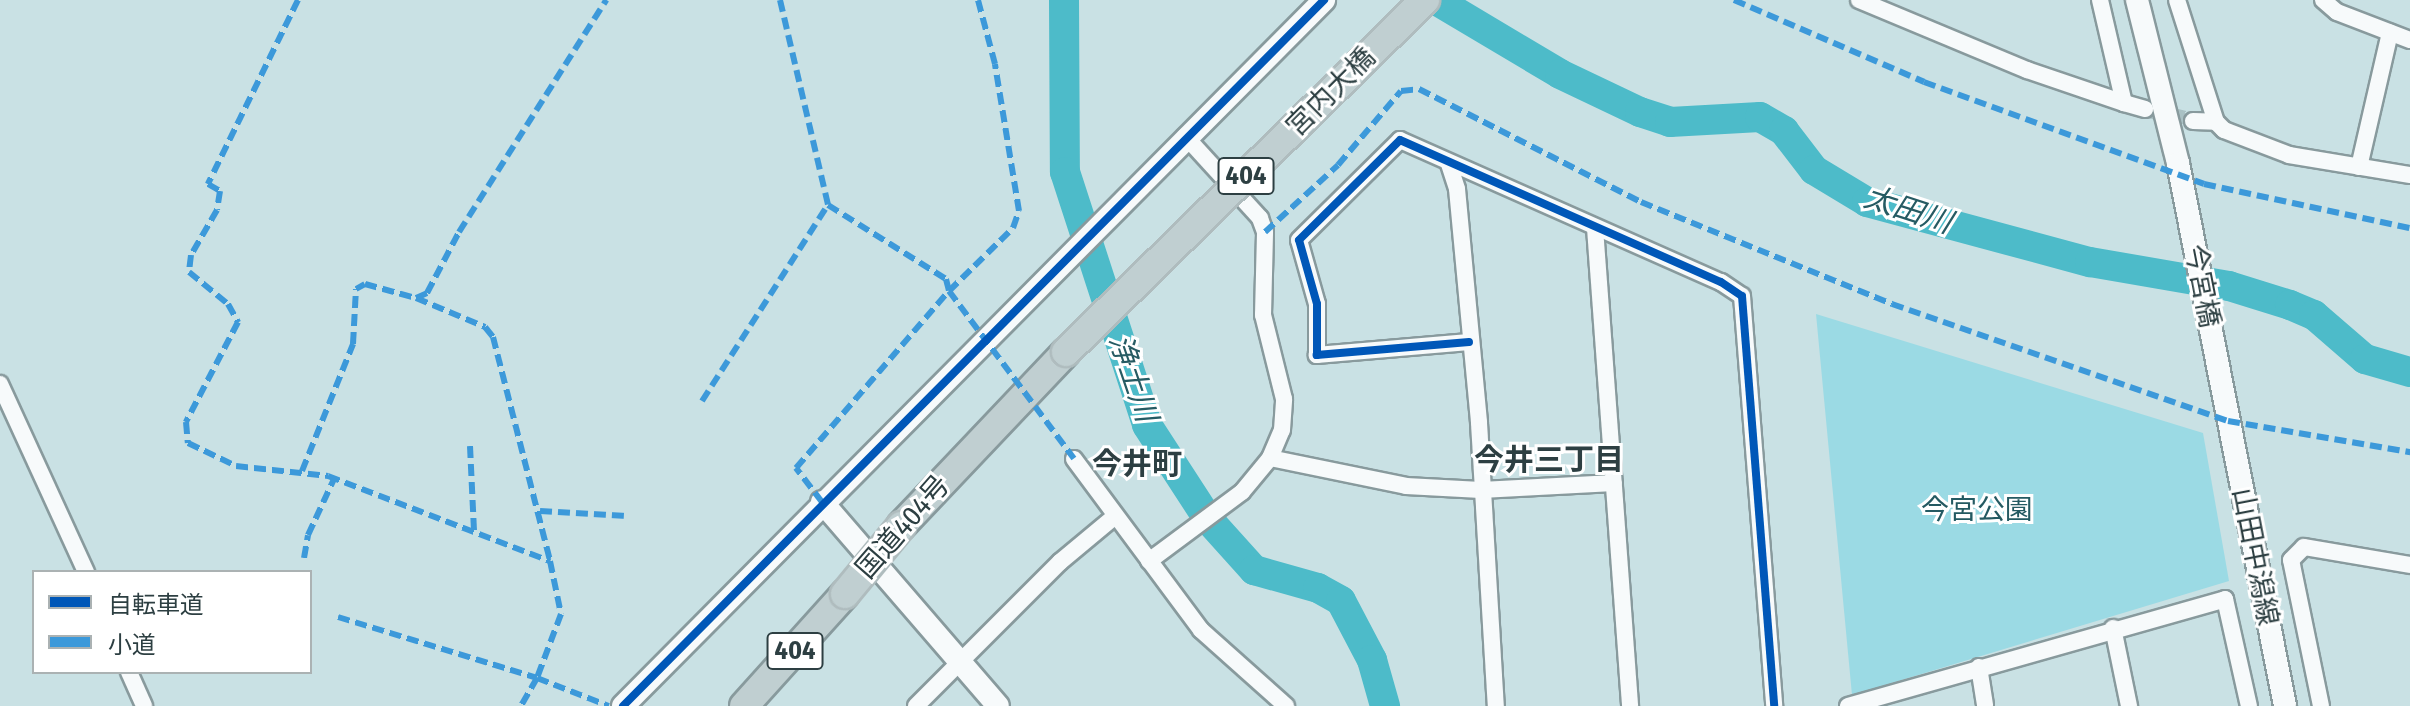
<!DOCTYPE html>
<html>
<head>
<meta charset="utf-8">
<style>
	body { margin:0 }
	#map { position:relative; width:2410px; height:706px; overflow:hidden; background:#c9e1e4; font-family:"Fira Sans Condensed","Noto Sans JP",sans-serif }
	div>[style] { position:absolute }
	.green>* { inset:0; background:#9bdae4 }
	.river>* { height:30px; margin:-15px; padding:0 15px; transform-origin:15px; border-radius:15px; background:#4dbbc9 }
	.street-tunnel>* { height:16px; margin-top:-8px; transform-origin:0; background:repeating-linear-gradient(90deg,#aac1c4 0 16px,transparent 0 24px) }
	.roads { filter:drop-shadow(2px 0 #889a9d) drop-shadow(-2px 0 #889a9d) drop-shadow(0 2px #889a9d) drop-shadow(0 -2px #889a9d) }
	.street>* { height:16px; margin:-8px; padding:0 8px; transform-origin:8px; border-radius:8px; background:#f7fafb }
	.secondary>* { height:22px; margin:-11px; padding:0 11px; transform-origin:11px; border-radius:11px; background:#f7fafb }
	.highway>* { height:28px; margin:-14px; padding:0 14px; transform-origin:14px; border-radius:14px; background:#c0cfd1 }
	.bridges { filter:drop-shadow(2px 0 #afbcbe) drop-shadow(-2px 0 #afbcbe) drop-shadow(0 2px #afbcbe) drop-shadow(0 -2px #afbcbe) }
	.highway-bridge>* { height:28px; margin:-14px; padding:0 14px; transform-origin:14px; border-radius:14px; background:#c0cfd1 }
	.quiet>* { height:6px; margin-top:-3px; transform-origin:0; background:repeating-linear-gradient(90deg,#3c99da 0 12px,transparent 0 18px) }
	.cycleway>* { height:8px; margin:-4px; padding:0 4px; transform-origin:4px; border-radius:4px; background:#0057b8 }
	span { translate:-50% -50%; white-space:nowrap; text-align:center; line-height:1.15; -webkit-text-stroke:6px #fff; paint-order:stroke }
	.shield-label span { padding:2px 6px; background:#fff; border:2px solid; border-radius:6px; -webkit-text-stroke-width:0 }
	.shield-label { font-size:26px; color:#2d3f42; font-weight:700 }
	.street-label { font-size:28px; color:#2d3f42 }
	.park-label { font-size:28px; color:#245a62 }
	.water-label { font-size:30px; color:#265b63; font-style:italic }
	.neighbourhood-label { font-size:30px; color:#2d3f42; font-weight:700 }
	.legend { position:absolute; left:32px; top:570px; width:280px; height:104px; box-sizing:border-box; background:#fff; border:2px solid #abb2b3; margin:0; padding:10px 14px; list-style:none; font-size:24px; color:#2d3f42 }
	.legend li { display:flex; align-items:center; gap:16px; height:40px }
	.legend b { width:40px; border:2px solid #abb2b3 }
</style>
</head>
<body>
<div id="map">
	<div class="green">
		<i style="clip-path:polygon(1816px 314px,2203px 433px,2229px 581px,1852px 695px)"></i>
	</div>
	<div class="river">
		<i style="left:1064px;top:0;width:172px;rotate:89.7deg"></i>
		<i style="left:1065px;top:172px;width:266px;rotate:72deg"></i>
		<i style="left:1147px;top:425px;width:112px;rotate:57deg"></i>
		<i style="left:1208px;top:519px;width:69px;rotate:48deg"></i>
		<i style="left:1254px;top:570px;width:66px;rotate:15.7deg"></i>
		<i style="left:1318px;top:588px;width:26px;rotate:29deg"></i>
		<i style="left:1341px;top:601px;width:67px;rotate:62.3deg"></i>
		<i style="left:1372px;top:660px;width:48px;rotate:74.2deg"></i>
		<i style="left:1436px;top:0;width:144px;rotate:30.8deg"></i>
		<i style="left:1560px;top:74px;width:89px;rotate:25.4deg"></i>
		<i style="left:1640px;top:112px;width:32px;rotate:18deg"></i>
		<i style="left:1670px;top:122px;width:90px;rotate:-3.2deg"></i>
		<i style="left:1760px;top:117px;width:28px;rotate:30deg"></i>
		<i style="left:1784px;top:131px;width:49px;rotate:52.4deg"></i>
		<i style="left:1814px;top:170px;width:62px;rotate:31.1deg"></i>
		<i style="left:1867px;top:202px;width:231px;rotate:15.1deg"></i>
		<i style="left:2090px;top:262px;width:141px;rotate:9.8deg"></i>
		<i style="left:2229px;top:286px;width:64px;rotate:17.3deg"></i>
		<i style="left:2290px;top:305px;width:26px;rotate:23deg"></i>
		<i style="left:2314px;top:315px;width:67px;rotate:40.8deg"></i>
		<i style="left:2365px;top:359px;width:47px;rotate:16.1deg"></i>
	</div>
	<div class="street-tunnel">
		<i style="left:2145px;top:109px;width:49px;rotate:14deg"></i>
	</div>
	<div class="roads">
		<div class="street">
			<i style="left:1859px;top:0;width:182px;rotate:22.6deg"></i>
			<i style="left:2027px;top:70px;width:102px;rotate:18.8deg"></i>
			<i style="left:2100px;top:0;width:106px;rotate:76.9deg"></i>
			<i style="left:2124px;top:103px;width:22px;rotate:16deg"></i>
			<i style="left:2177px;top:0;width:128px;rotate:72.3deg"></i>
			<i style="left:2216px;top:122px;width:11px;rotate:45deg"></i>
			<i style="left:2224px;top:130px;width:70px;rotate:21deg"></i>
			<i style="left:2289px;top:155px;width:123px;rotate:9.4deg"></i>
			<i style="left:2323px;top:0;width:18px;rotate:41deg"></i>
			<i style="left:2337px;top:12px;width:78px;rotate:21deg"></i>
			<i style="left:2193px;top:121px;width:23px;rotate:2deg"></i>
			<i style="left:1449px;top:164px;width:26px;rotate:72deg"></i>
			<i style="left:1457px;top:189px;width:235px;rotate:84.6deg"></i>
			<i style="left:1479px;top:423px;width:284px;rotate:86.6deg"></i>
			<i style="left:2359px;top:167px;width:138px;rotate:-77deg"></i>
			<i style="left:1595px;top:228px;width:479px;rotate:85.8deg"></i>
			<i style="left:1469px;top:342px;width:153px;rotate:175.1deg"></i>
			<i style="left:1317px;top:355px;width:51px;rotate:-90deg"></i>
			<i style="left:1317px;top:304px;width:66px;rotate:-105.7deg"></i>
			<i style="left:1299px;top:240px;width:142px;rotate:-44.7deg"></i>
			<i style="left:1400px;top:140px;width:351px;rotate:23.9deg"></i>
			<i style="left:1721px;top:282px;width:25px;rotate:34deg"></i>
			<i style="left:1742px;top:296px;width:411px;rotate:85.5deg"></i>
			<i style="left:0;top:384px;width:207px;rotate:65.4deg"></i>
			<i style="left:1270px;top:458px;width:139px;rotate:11.6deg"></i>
			<i style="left:1406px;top:486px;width:75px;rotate:3.1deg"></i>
			<i style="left:1481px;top:490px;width:133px;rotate:-3deg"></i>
			<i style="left:1074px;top:459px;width:213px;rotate:53.4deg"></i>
			<i style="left:1201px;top:630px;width:114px;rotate:41.8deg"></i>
			<i style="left:1149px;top:561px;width:116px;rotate:-36.6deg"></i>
			<i style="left:1242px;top:492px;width:44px;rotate:-50.5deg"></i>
			<i style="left:1270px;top:458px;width:30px;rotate:-67deg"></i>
			<i style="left:1282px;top:430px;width:31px;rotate:-86deg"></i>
			<i style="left:1284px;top:399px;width:87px;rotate:-104deg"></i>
			<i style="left:1263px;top:315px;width:83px;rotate:-88.6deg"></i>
			<i style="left:1265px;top:232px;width:15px;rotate:-110deg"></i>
			<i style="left:1260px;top:218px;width:111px;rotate:-132.4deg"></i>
			<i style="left:2113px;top:628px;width:80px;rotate:78.4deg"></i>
			<i style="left:1979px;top:667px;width:39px;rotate:81deg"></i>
			<i style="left:129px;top:672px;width:37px;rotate:66deg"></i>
			<i style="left:916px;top:706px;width:204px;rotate:-45deg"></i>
			<i style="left:1060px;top:562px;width:70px;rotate:-39.8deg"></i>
			<i style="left:1848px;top:706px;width:392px;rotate:-15.8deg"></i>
			<i style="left:2225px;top:599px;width:110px;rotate:77.4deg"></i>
			<i style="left:2321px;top:706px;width:149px;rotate:-101.6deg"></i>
			<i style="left:2291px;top:560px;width:18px;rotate:-45deg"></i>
			<i style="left:2304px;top:547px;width:108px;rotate:9.6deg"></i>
		</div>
		<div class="secondary">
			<i style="left:2137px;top:0;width:168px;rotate:75.9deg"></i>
			<i style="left:2178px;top:163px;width:553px;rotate:78.85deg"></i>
			<i style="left:822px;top:502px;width:269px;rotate:49.2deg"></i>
			<i style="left:623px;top:706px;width:995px;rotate:-45.2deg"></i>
		</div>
		<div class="highway">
			<i style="left:901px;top:526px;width:240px;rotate:-46.5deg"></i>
			<i style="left:744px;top:706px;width:151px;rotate:-48deg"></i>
		</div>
	</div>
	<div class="bridges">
		<div class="highway-bridge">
			<i style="left:1066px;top:352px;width:503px;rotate:-44.44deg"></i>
			<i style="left:845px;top:594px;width:88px;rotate:-50.5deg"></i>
		</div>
	</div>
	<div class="quiet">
		<i style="left:298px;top:0;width:205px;rotate:116.1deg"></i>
		<i style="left:208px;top:184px;width:14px;rotate:30deg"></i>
		<i style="left:220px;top:191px;width:19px;rotate:99deg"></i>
		<i style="left:217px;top:210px;width:52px;rotate:120deg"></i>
		<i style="left:191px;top:255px;width:17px;rotate:97deg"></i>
		<i style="left:189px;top:272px;width:50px;rotate:39.4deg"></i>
		<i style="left:228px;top:304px;width:21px;rotate:61deg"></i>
		<i style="left:238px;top:322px;width:113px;rotate:117.5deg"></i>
		<i style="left:186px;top:422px;width:21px;rotate:85deg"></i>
		<i style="left:188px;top:443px;width:53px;rotate:25.6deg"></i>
		<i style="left:236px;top:466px;width:93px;rotate:6.2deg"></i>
		<i style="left:328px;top:476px;width:238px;rotate:21deg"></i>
		<i style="left:550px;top:561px;width:54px;rotate:78.3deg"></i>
		<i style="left:561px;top:614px;width:68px;rotate:110.6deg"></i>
		<i style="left:537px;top:678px;width:77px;rotate:21.3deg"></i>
		<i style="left:780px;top:0;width:211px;rotate:76.8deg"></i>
		<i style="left:828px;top:205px;width:139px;rotate:32.1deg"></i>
		<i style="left:946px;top:279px;width:12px;rotate:76deg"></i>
		<i style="left:949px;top:291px;width:90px;rotate:-44.5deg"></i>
		<i style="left:1013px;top:228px;width:18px;rotate:-71deg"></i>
		<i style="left:1019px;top:211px;width:149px;rotate:-99.3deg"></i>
		<i style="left:995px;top:64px;width:66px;rotate:-104.9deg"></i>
		<i style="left:1734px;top:0;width:207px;rotate:23.3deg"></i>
		<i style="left:1924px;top:82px;width:298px;rotate:20deg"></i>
		<i style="left:2204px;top:184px;width:211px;rotate:12.1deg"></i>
		<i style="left:1265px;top:232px;width:99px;rotate:-42.5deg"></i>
		<i style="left:1338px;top:165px;width:97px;rotate:-49.6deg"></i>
		<i style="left:1401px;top:91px;width:18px;rotate:-6deg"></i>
		<i style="left:1419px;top:89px;width:249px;rotate:27deg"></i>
		<i style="left:1641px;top:202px;width:271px;rotate:22.1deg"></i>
		<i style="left:1892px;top:304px;width:356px;rotate:19.2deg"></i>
		<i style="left:2228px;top:421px;width:185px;rotate:9.7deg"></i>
		<i style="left:416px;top:298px;width:12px;rotate:-24deg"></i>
		<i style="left:427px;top:293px;width:69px;rotate:-62.3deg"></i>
		<i style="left:459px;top:232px;width:275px;rotate:-57.6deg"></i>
		<i style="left:702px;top:401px;width:233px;rotate:-57.3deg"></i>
		<i style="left:470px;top:446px;width:86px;rotate:87.3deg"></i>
		<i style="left:302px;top:471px;width:137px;rotate:-68.1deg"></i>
		<i style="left:353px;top:344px;width:55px;rotate:-86.9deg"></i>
		<i style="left:356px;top:289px;width:10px;rotate:-29deg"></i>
		<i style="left:365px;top:284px;width:53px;rotate:15.4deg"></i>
		<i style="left:416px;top:298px;width:75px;rotate:22.8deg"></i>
		<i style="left:485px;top:327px;width:13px;rotate:51deg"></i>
		<i style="left:493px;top:337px;width:231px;rotate:75.7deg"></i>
		<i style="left:822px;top:502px;width:43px;rotate:-127.4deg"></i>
		<i style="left:796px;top:468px;width:234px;rotate:-49.2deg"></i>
		<i style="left:949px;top:291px;width:209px;rotate:53.3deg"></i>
		<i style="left:540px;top:511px;width:87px;rotate:3.3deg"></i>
		<i style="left:304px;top:558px;width:23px;rotate:-80deg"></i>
		<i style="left:308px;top:535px;width:62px;rotate:-65.1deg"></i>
		<i style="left:338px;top:617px;width:208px;rotate:17deg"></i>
		<i style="left:537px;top:678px;width:32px;rotate:120deg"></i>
	</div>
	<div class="cycleway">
		<i style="left:1469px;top:342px;width:153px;rotate:175.1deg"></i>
		<i style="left:1317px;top:355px;width:51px;rotate:-90deg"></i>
		<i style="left:1317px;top:304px;width:66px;rotate:-105.7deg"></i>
		<i style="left:1299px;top:240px;width:142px;rotate:-44.7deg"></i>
		<i style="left:1400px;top:140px;width:351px;rotate:23.9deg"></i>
		<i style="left:1721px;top:282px;width:25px;rotate:34deg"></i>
		<i style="left:1742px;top:296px;width:411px;rotate:85.5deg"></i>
		<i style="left:623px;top:706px;width:995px;rotate:-45.2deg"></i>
	</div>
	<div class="shield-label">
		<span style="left:1246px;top:176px">404</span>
		<span style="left:795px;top:651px">404</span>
	</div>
	<div class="street-label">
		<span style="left:1331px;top:92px;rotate:-45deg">宮内大橋</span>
		<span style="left:2202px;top:286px;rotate:79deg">今宮橋</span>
		<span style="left:903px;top:527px;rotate:-49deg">国道404号</span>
		<span style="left:2255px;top:557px;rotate:79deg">山田中潟線</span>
	</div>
	<div class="park-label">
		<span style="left:1977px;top:510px">今宮公園</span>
	</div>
	<div class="water-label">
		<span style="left:1908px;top:210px;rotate:18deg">太田川</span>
		<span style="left:1133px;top:378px;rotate:71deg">浄土川</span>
	</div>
	<div class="neighbourhood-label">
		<span style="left:1549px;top:460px">今井三丁目</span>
		<span style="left:1137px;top:464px">今井町</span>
	</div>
	<ul class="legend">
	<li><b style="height:10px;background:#0057b8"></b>自転車道</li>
	<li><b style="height:10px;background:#3c99da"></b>小道</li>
	</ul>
</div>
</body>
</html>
